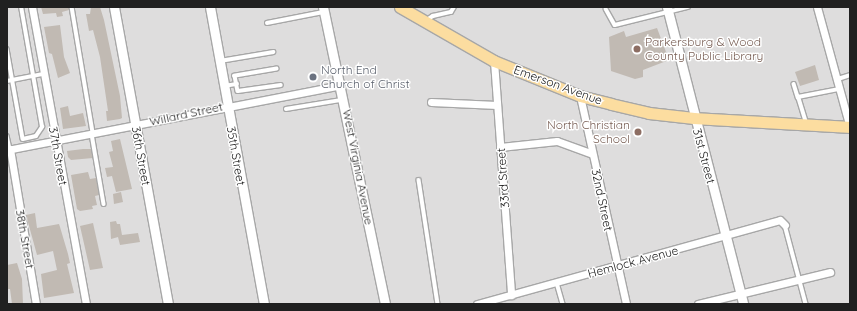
<!DOCTYPE html>
<html>
<head>
<meta charset="utf-8">
<style>
	body { margin:0 }
	#map { position:relative; width:857px; height:311px; overflow:hidden; background:#f0eee6; font-family:Quicksand,sans-serif }
	div>[style] { position:absolute }
	.residential>* { inset:0; background:#dedddd }
	.building>* { inset:0; background:#c1bab3 }
	.roads { filter:drop-shadow(1px 0 #a7a7a7) drop-shadow(-1px 0 #a7a7a7) drop-shadow(0 1px #a7a7a7) drop-shadow(0 -1px #a7a7a7) }
	.service>* { height:3.5px; margin:-1.75px; padding:0 1.75px; transform-origin:1.75px; border-radius:1.75px; background:#fff }
	.minor>* { height:7px; margin:-3.5px; padding:0 3.5px; transform-origin:3.5px; border-radius:3.5px; background:#fff }
	.tertiary>* { height:9px; margin:-4.5px; padding:0 4.5px; transform-origin:4.5px; border-radius:4.5px; background:#fff }
	.primary>* { height:11px; margin:-5.5px; padding:0 5.5px; transform-origin:5.5px; border-radius:5.5px; background:#fcdda0 }
	.dots>* { width:11px; height:11px; translate:-50% -50%; box-sizing:border-box; border:2px solid #fff; border-radius:50% }
	span { translate:-50% -50%; white-space:nowrap; text-align:center; line-height:1.15; -webkit-text-stroke:3px #fff; paint-order:stroke }
	.education-label { font-size:12px; color:#785e54 }
	.left { translate:0 -50%; text-align:left }
	.right { translate:-100% -50%; text-align:right }
	.worship-label { font-size:12px; color:#5b616d }
	.street-label { font-size:12px; color:#202020 }
	.frame { position:absolute; inset:0; border:8px solid #202020; pointer-events:none }
</style>
</head>
<body>
<div id="map">
	<div class="residential">
		<i style="clip-path:polygon(7px 7px,850px 7px,850px 304px,7px 304px)"></i>
	</div>
	<div class="building">
		<i style="clip-path:polygon(41px 7px,69px 7px,69px 10px,62px 12px,63px 16px,57px 17px,56px 13px,43px 14px)"></i>
		<i style="clip-path:polygon(91px 7px,100px 7px,104px 20px,120px 96px,122px 118px,120px 119px,107px 121px,106px 111px,108px 111px,100px 57px,93px 30px,89px 31px,86px 14px,90px 14px)"></i>
		<i style="clip-path:polygon(60px 25px,64px 57px,70px 73px,58px 78px,52px 54px,49px 53px,44px 27px)"></i>
		<i style="clip-path:polygon(657px 28px,669px 60px,643px 70px,643px 77px,635px 79px,611px 71px,609px 37px,624px 31px,626px 37px)"></i>
		<i style="clip-path:polygon(815px 65px,819px 80px,800px 86px,795px 72px)"></i>
		<i style="clip-path:polygon(68px 106px,70px 116px,83px 113px,86px 126px,63px 129px,60px 108px)"></i>
		<i style="clip-path:polygon(120px 139px,132px 189px,116px 192px,112px 176px,107px 177px,105px 168px,113px 167px,109px 152px,113px 151px,111px 141px)"></i>
		<i style="clip-path:polygon(83px 149px,91px 149px,93px 158px,71px 160px,68px 157px,67px 151px)"></i>
		<i style="clip-path:polygon(88px 172px,90px 179px,96px 178px,99px 195px,95px 196px,97px 205px,92px 206px,93px 209px,80px 211px,77px 209px,71px 175px)"></i>
		<i style="clip-path:polygon(121px 192px,123px 202px,114px 204px,113px 194px)"></i>
		<i style="clip-path:polygon(35px 213px,37px 228px,59px 224px,60px 227px,68px 254px,70px 263px,67px 264px,74px 293px,44px 298px,41px 274px,57px 270px,53px 251px,37px 255px,26px 215px)"></i>
		<i style="clip-path:polygon(116px 221px,117px 224px,120px 224px,122px 235px,138px 233px,140px 242px,120px 245px,118px 237px,111px 239px,110px 222px)"></i>
		<i style="clip-path:polygon(93px 223px,103px 268px,90px 270px,80px 226px)"></i>
		<i style="clip-path:polygon(17px 263px,22px 279px,23px 304px,12px 304px,10px 289px,7px 289px,7px 265px)"></i>
	</div>
	<div class="roads">
		<div class="service">
			<i style="left:72px;top:7px;width:127px;rotate:80.5deg"></i>
			<i style="left:606px;top:9px;width:18px;rotate:61deg"></i>
			<i style="left:615px;top:25px;width:75px;rotate:-13.9deg"></i>
			<i style="left:427px;top:20px;width:7px;rotate:-34deg"></i>
			<i style="left:433px;top:16px;width:18px;rotate:-13deg"></i>
			<i style="left:451px;top:12px;width:6px;rotate:-59deg"></i>
			<i style="left:267px;top:23px;width:57px;rotate:-11.1deg"></i>
			<i style="left:7px;top:49px;width:91px;rotate:79.9deg"></i>
			<i style="left:23px;top:139px;width:13px;rotate:-13deg"></i>
			<i style="left:36px;top:136px;width:11px;rotate:-56deg"></i>
			<i style="left:42px;top:127px;width:122px;rotate:-99.9deg"></i>
			<i style="left:220px;top:61px;width:54px;rotate:-9.6deg"></i>
			<i style="left:277px;top:69px;width:43px;rotate:170.5deg"></i>
			<i style="left:235px;top:76px;width:15px;rotate:79deg"></i>
			<i style="left:238px;top:91px;width:43px;rotate:-7.9deg"></i>
			<i style="left:838px;top:79px;width:13px;rotate:-18deg"></i>
			<i style="left:7px;top:81px;width:38px;rotate:-11deg"></i>
			<i style="left:794px;top:84px;width:14px;rotate:73deg"></i>
			<i style="left:224px;top:86px;width:13px;rotate:-9deg"></i>
			<i style="left:286px;top:109px;width:56px;rotate:-9.3deg"></i>
			<i style="left:806px;top:123px;width:27px;rotate:-107deg"></i>
			<i style="left:798px;top:97px;width:42px;rotate:-11deg"></i>
			<i style="left:92px;top:134px;width:71px;rotate:80.3deg"></i>
			<i style="left:7px;top:136px;width:13px;rotate:77deg"></i>
			<i style="left:419px;top:180px;width:125px;rotate:81.3deg"></i>
			<i style="left:785px;top:225px;width:82px;rotate:75.1deg"></i>
			<i style="left:557px;top:283px;width:22px;rotate:74deg"></i>
		</div>
		<div class="minor">
			<i style="left:32px;top:7px;width:302px;rotate:79.7deg"></i>
			<i style="left:817px;top:7px;width:125px;rotate:74.7deg"></i>
			<i style="left:494px;top:61px;width:235px;rotate:85.8deg"></i>
			<i style="left:580px;top:96px;width:213px;rotate:77.5deg"></i>
			<i style="left:431px;top:102px;width:66px;rotate:2.6deg"></i>
			<i style="left:500px;top:147px;width:57px;rotate:-6deg"></i>
			<i style="left:557px;top:141px;width:37px;rotate:20deg"></i>
			<i style="left:10px;top:149px;width:157px;rotate:80.5deg"></i>
			<i style="left:7px;top:150px;width:340px;rotate:-11deg"></i>
			<i style="left:477px;top:304px;width:314px;rotate:-15.5deg"></i>
			<i style="left:780px;top:220px;width:7px;rotate:45deg"></i>
			<i style="left:698px;top:304px;width:136px;rotate:-13.6deg"></i>
		</div>
		<div class="tertiary">
			<i style="left:114px;top:7px;width:302px;rotate:79.7deg"></i>
			<i style="left:210px;top:7px;width:302px;rotate:79.7deg"></i>
			<i style="left:323px;top:7px;width:303px;rotate:78.2deg"></i>
			<i style="left:667px;top:7px;width:307px;rotate:75.6deg"></i>
		</div>
		<div class="primary">
			<i style="left:400px;top:7px;width:108px;rotate:29.9deg"></i>
			<i style="left:494px;top:61px;width:93px;rotate:22.1deg"></i>
			<i style="left:580px;top:96px;width:32px;rotate:14deg"></i>
			<i style="left:611px;top:104px;width:39px;rotate:13deg"></i>
			<i style="left:649px;top:113px;width:45px;rotate:6.3deg"></i>
			<i style="left:694px;top:118px;width:156px;rotate:3.3deg"></i>
		</div>
	</div>
	<div class="dots">
		<i style="left:637px;top:49px;background:#8d6e63"></i>
		<i style="left:313px;top:77px;background:#6b7280"></i>
		<i style="left:638px;top:132px;background:#8d6e63"></i>
	</div>
	<div class="education-label">
		<span class="left" style="left:645px;top:49px">Parkersburg &amp; Wood<br>County Public Library</span>
		<span class="right" style="left:630px;top:132px">North Christian<br>School</span>
	</div>
	<div class="worship-label">
		<span class="left" style="left:321px;top:77px">North End<br>Church of Christ</span>
	</div>
	<div class="street-label">
		<span style="left:558px;top:85px;rotate:20deg">Emerson Avenue</span>
		<span style="left:186px;top:114px;rotate:-12deg">Willard Street</span>
		<span style="left:58px;top:156px;rotate:80deg">37th Street</span>
		<span style="left:141px;top:156px;rotate:80deg">36th Street</span>
		<span style="left:236px;top:156px;rotate:80deg">35th Street</span>
		<span style="left:704px;top:156px;rotate:75deg">31st Street</span>
		<span style="left:358px;top:167px;rotate:79deg">West Virginia Avenue</span>
		<span style="left:503px;top:178px;rotate:-94deg">33rd Street</span>
		<span style="left:602px;top:200px;rotate:78deg">32nd Street</span>
		<span style="left:25px;top:239px;rotate:80deg">38th Street</span>
		<span style="left:633px;top:262px;rotate:-15deg">Hemlock Avenue</span>
	</div>
	<div class="frame"></div>
</div>
</body>
</html>
